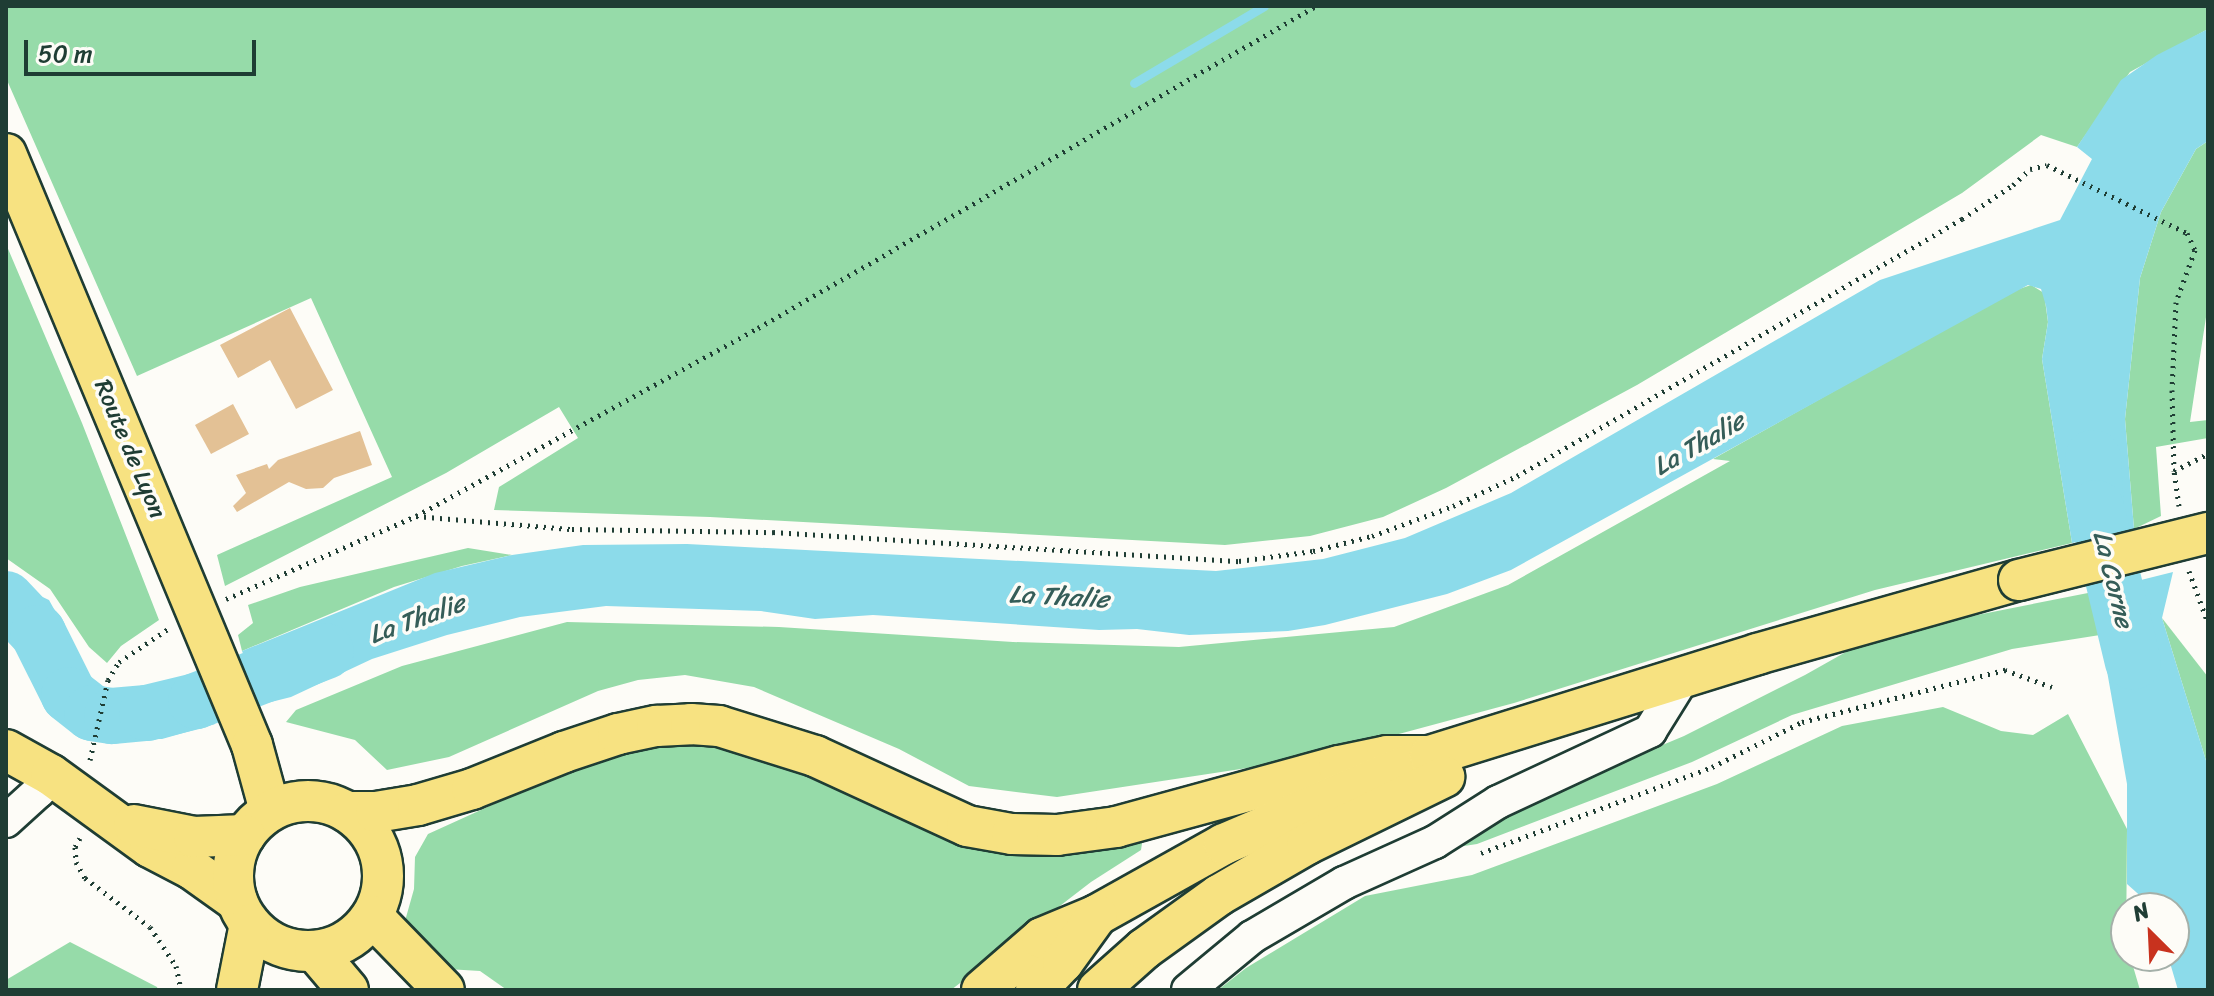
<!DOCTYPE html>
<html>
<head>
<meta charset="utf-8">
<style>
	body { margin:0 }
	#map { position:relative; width:2214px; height:996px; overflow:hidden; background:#fdfcf7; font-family:Sriracha,sans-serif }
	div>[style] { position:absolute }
	.green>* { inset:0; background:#96dba9 }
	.water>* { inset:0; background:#8cdbea }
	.stream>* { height:9px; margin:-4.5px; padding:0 4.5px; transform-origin:4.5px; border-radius:4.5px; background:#8cdbea }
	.river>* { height:56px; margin:-28px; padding:0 28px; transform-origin:28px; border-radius:28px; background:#8cdbea }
	.building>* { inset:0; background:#e3c195 }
	.path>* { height:5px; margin-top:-2.5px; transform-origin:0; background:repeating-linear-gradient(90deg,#1f3d34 0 2px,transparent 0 8px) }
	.roads { filter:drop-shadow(2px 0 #1f3d34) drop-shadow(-2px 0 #1f3d34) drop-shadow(0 2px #1f3d34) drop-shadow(0 -2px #1f3d34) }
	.minor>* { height:32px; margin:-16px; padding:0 16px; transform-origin:16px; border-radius:16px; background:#fdfcf7 }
	.major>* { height:40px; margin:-20px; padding:0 20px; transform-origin:20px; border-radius:20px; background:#f7e281 }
	.major>.ring { margin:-20px; padding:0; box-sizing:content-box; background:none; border:40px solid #f7e281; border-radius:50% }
	.bridges { filter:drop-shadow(2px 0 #1f3d34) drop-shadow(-2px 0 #1f3d34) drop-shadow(0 2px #1f3d34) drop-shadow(0 -2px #1f3d34) }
	.major-bridge>* { height:40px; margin:-20px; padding:0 20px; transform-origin:20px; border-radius:20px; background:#f7e281 }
	span { translate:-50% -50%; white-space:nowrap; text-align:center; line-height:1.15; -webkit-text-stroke:7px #fdfcf7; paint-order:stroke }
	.street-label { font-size:24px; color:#1f3d34 }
	.water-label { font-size:26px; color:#355d58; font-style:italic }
	.frame { position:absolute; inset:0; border:8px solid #1f3d34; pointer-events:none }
	.north { position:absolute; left:2110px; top:892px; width:80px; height:80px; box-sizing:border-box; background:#fdfcf7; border:2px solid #a4b0a9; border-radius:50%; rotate:336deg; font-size:22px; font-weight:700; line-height:32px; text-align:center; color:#1f3d34 }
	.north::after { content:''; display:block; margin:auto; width:28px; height:36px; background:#c8321e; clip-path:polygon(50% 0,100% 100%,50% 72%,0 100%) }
	.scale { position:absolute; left:24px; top:40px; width:232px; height:36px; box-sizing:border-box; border:4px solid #1f3d34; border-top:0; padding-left:10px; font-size:24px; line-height:28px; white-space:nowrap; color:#1f3d34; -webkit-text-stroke:6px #fdfcf7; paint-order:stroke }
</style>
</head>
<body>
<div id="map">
	<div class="green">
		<i style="clip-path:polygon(6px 6px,2208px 6px,2208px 29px,2130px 72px,2077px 147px,2041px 135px,1962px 193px,1637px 385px,1446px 488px,1383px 517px,1310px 536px,1225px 545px,710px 517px,494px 510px,499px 487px,578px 438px,559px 407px,446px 473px,225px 586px,217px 555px,392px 477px,311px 298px,137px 376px,6px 78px)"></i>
		<i style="clip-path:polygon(2208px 141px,2208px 304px,2190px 422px,2208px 420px,2208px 438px,2156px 447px,2161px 516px,2134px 529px,2125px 419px,2140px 278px,2161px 212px,2196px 149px)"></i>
		<i style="clip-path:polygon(6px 244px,82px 423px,159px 620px,121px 646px,107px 663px,89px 647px,50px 589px,6px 558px)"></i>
		<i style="clip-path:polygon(2031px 285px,2044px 293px,2048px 322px,2042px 359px,2072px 543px,1875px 590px,1514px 703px,1306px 759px,1057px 797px,969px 786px,899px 749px,754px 687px,685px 675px,638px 680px,598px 691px,449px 757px,387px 770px,355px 740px,286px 722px,296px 710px,402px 666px,567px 622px,779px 627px,1013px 642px,1179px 647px,1394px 627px,1508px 585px,1730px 461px,1713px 459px,2013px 291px)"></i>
		<i style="clip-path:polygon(468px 548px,512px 555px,462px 566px,394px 587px,242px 651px,238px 635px,253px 623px,248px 605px,300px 587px)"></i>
		<i style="clip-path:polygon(2093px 592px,2100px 635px,2012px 649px,1792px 715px,1692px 762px,1477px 844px,1445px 849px,1505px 811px,1684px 736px,1805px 675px,1876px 635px)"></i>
		<i style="clip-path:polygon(2162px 618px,2208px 677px,2208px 767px)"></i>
		<i style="clip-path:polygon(1943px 707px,2001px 731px,2033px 735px,2068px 714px,2127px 829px,2126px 956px,2130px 956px,2140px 990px,1218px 990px,1246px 968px,1365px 896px,1472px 875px,1717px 784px,1842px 726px)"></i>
		<i style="clip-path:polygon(665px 741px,709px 742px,794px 765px,973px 845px,1143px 837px,1141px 850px,1091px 882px,951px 990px,507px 990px,480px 971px,447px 969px,405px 921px,414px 889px,415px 857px,428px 834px,600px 756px)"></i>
		<i style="clip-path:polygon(70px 942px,157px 987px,158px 990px,6px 990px,6px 980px)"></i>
	</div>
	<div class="water">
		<i style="clip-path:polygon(2208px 29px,2208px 141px,2196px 149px,2161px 212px,2140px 278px,2125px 419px,2134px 529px,2072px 543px,2042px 359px,2048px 322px,2046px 306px,2041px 289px,2028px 285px,1511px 570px,1447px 594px,1325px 625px,1288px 631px,1189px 635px,1137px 629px,1099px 630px,873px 615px,815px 619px,761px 611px,606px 606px,520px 617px,447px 635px,372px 659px,291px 697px,263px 704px,242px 651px,435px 573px,512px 555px,583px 545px,687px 544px,1216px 571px,1323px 559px,1405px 538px,1511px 493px,1880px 280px,2060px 220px,2092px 159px,2077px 147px,2121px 80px,2157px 55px)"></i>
		<i style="clip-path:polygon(2173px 572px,2162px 618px,2208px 767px,2208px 990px,2178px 990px,2168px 956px,2174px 956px,2174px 908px,2154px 908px,2127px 884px,2127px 784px,2093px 592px)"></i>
		<i style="clip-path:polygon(6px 580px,49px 600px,59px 618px,64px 647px,91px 695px,85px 734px,71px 730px,54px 711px,21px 640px,6px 623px)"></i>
		<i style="clip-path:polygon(196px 677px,215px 724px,162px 739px,108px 739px,110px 699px,143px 698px)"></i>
	</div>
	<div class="stream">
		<i style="left:1134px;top:83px;width:151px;rotate:-30.6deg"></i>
	</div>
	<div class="river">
		<i style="left:2093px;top:458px;width:50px;rotate:86.6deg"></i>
		<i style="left:2096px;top:508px;width:158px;rotate:76.5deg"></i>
		<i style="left:6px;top:599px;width:47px;rotate:46.7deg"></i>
		<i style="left:38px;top:633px;width:69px;rotate:63.4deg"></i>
		<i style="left:69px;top:695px;width:29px;rotate:38deg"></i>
		<i style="left:92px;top:713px;width:20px;rotate:9deg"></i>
		<i style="left:112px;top:716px;width:35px;rotate:-5deg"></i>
		<i style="left:147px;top:713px;width:50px;rotate:-13.8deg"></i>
		<i style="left:196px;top:701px;width:139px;rotate:-21deg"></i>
	</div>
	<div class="building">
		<i style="clip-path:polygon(290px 308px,333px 390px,296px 409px,270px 360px,238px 378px,220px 345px)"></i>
		<i style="clip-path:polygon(233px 404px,249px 434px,211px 454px,195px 425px)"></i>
		<i style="clip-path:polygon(360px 431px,372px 465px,334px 478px,323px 488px,306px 489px,289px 482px,237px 512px,233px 506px,246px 493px,236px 475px,267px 464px,269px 469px,278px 460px)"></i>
	</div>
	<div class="path">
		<i style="left:2179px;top:506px;width:35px;rotate:-98deg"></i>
		<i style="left:2174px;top:471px;width:38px;rotate:-27deg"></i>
		<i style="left:416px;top:516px;width:390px;rotate:-28.8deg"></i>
		<i style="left:758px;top:328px;width:644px;rotate:-29.99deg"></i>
		<i style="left:2189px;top:571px;width:55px;rotate:69.9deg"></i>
		<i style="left:226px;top:599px;width:207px;rotate:-23.6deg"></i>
		<i style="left:416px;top:516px;width:157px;rotate:4.8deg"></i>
		<i style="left:572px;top:529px;width:201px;rotate:0.9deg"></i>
		<i style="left:773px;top:532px;width:467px;rotate:3.6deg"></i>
		<i style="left:1239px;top:561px;width:75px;rotate:-7.7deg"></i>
		<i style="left:1313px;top:551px;width:61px;rotate:-14.3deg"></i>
		<i style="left:1372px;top:536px;width:86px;rotate:-20.3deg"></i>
		<i style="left:1453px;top:506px;width:71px;rotate:-25.1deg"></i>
		<i style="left:1517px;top:476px;width:514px;rotate:-30.01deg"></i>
		<i style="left:1962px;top:219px;width:61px;rotate:-33.7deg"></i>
		<i style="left:2013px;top:185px;width:23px;rotate:-43deg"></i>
		<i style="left:2030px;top:169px;width:17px;rotate:-13deg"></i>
		<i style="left:2047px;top:165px;width:156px;rotate:25.9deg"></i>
		<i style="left:2187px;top:233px;width:19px;rotate:65deg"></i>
		<i style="left:2195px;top:250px;width:55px;rotate:110.1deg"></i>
		<i style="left:2176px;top:302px;width:88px;rotate:92.6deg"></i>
		<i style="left:2172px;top:390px;width:81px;rotate:88.6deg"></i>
		<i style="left:90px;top:760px;width:82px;rotate:-77.3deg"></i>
		<i style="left:108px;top:680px;width:21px;rotate:-59deg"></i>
		<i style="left:119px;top:662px;width:59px;rotate:-34deg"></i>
		<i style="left:80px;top:838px;width:10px;rotate:119deg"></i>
		<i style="left:75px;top:847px;width:15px;rotate:86deg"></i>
		<i style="left:76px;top:862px;width:18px;rotate:61deg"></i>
		<i style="left:85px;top:878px;width:81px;rotate:37deg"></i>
		<i style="left:150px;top:927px;width:47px;rotate:56.3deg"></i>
		<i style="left:176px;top:966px;width:25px;rotate:78deg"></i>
		<i style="left:1481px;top:853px;width:246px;rotate:-20.4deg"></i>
		<i style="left:1712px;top:767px;width:101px;rotate:-26.6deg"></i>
		<i style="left:1802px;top:722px;width:210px;rotate:-14.4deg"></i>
		<i style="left:2005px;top:670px;width:50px;rotate:19.9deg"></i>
	</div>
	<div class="roads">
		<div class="minor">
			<i style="left:6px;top:821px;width:45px;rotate:-42.3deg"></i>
			<i style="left:39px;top:791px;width:20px;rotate:-53deg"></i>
			<i style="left:1188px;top:990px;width:83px;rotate:-39.6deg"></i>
			<i style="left:1252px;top:937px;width:107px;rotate:-30.4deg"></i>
			<i style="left:1344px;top:883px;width:100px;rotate:-24.3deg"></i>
			<i style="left:1435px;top:842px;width:75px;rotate:-32.4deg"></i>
			<i style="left:1498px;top:802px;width:168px;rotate:-25deg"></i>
			<i style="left:1650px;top:731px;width:62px;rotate:-58.1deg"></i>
		</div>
		<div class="major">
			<i style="left:6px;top:154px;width:640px;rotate:67.4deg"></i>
			<i style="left:252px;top:745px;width:68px;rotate:74.7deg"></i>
			<i style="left:6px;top:750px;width:51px;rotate:29.1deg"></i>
			<i style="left:51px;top:775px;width:122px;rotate:36deg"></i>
			<i style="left:150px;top:847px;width:47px;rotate:27.6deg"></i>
			<i style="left:192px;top:869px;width:55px;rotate:35.4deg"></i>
			<i class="ring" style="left:233px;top:801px;width:110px;height:110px"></i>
			<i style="left:348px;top:812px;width:28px"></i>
			<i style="left:376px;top:812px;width:43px;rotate:-9.5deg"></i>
			<i style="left:418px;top:805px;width:56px;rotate:-16.5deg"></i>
			<i style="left:472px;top:789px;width:99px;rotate:-21.9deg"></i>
			<i style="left:564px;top:752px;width:57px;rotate:-18.4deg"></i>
			<i style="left:618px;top:734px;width:40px;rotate:-12deg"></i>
			<i style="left:657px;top:726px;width:34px;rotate:-3deg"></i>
			<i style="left:691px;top:724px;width:28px;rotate:4deg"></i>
			<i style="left:719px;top:726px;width:101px;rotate:17.4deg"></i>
			<i style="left:815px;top:756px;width:167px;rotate:24.7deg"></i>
			<i style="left:967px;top:826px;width:46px;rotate:10.1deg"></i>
			<i style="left:1012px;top:834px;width:45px;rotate:1.3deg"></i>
			<i style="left:1057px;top:835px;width:60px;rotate:-7.7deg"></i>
			<i style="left:1116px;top:827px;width:231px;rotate:-15.3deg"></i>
			<i style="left:1339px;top:766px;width:49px;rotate:-11.8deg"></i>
			<i style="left:1387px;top:756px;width:43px"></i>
			<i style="left:134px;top:825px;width:61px;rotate:11.3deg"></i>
			<i style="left:194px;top:837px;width:51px;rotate:-2.2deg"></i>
			<i style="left:372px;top:916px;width:103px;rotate:45.8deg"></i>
			<i style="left:315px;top:951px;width:51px;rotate:49.8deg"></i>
			<i style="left:237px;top:990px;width:67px;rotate:-78.9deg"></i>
			<i style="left:982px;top:990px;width:79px;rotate:-40.9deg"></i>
			<i style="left:1042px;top:938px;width:60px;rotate:-22.7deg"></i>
			<i style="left:1097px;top:915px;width:145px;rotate:-29.2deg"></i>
			<i style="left:1224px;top:844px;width:224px;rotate:-23.1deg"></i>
			<i style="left:1430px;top:756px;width:343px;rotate:-17.3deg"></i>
			<i style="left:1757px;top:654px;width:272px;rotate:-15.8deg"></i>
			<i style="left:1036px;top:990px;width:39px;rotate:-46deg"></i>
			<i style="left:1063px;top:962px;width:58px;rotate:-54.1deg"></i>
			<i style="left:1098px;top:990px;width:62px;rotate:-41.7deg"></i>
			<i style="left:1144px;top:949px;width:92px;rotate:-35.8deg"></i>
			<i style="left:1219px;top:895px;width:102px;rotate:-30.1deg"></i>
			<i style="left:1307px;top:844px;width:153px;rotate:-26.1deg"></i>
		</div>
	</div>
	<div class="bridges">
		<div class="major-bridge">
			<i style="left:2019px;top:580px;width:195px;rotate:-14deg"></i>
		</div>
	</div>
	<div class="street-label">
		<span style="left:130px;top:449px;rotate:67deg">Route de Lyon</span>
	</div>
	<div class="water-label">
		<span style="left:1699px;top:444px;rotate:-30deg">La Thalie</span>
		<span style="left:2113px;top:579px;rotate:76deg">La Corne</span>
		<span style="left:1059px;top:597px;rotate:3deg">La Thalie</span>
		<span style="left:417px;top:619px;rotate:-20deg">La Thalie</span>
	</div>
	<div class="frame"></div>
	<div class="north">N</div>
	<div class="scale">50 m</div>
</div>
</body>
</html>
